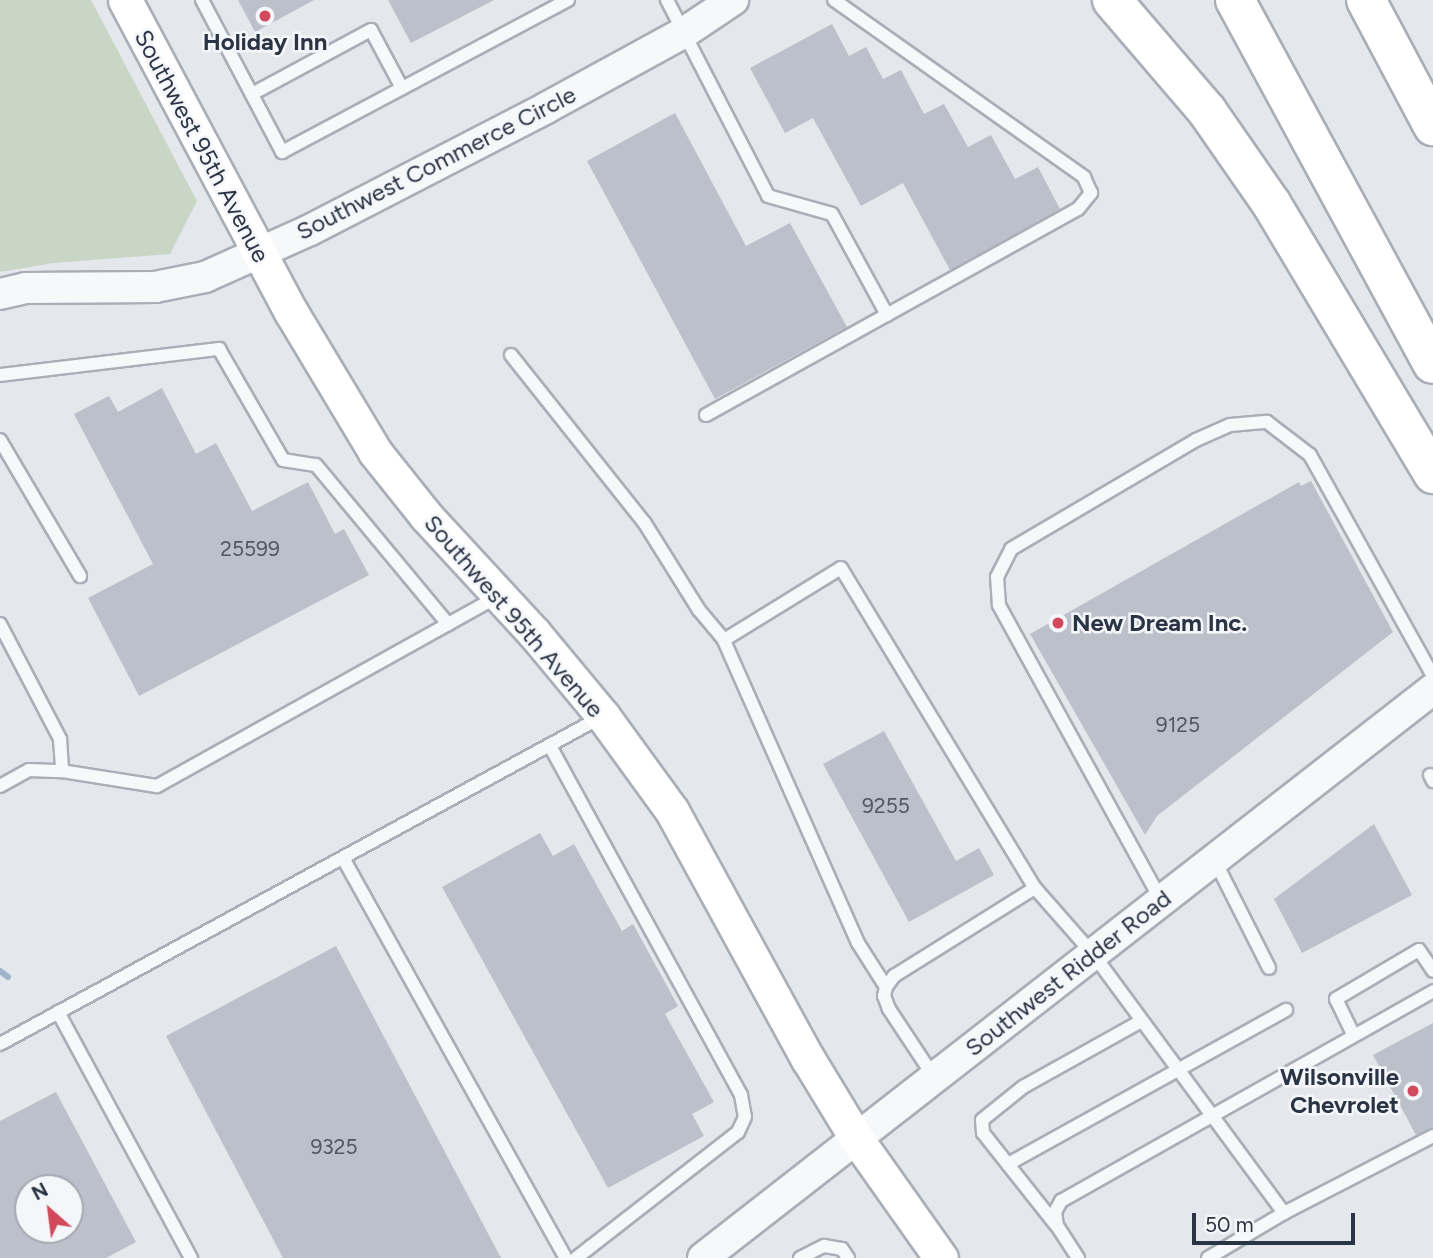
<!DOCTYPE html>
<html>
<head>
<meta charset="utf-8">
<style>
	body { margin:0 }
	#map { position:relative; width:1433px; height:1258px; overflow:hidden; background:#e4e7ec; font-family:Figtree,sans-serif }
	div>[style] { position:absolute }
	.green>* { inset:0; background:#c9d6c5 }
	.stream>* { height:6px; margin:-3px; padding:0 3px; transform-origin:3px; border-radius:3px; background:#9fb4cc }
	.building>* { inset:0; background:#bbc0ca }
	.roads { filter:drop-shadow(2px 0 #a9aeb7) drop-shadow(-2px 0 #a9aeb7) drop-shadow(0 2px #a9aeb7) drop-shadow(0 -2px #a9aeb7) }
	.service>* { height:12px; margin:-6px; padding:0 6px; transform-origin:6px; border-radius:6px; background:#f7f8fa }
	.tertiary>* { height:30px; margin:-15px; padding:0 15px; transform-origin:15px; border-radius:15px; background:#f7f8fa }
	.secondary>* { height:33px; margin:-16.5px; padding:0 16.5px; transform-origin:16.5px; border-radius:16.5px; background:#fff }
	.motorway>* { height:38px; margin:-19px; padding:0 19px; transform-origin:19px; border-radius:19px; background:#fff }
	.dots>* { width:19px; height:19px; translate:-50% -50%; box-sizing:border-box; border:4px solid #f4f6f9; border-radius:50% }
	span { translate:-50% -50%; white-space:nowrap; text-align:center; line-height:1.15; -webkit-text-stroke:5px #f4f6f9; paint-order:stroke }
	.number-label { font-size:21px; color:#4f5766 }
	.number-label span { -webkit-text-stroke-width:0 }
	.poi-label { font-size:24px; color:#2b3445; font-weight:700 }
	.left { translate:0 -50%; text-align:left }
	.right { translate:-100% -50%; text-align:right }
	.street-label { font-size:24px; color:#2b3445 }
	.north { position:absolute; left:14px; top:1174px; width:70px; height:70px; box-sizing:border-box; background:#f4f6f9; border:2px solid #a4a8b1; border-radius:50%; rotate:332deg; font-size:19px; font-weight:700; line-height:28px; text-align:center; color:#2b3445 }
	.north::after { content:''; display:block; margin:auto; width:24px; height:32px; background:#d1495b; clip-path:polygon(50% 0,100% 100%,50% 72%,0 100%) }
	.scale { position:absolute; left:1192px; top:1213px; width:163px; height:32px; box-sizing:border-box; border:4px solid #2b3445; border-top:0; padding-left:9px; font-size:21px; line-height:24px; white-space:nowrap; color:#2b3445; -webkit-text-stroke:5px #f4f6f9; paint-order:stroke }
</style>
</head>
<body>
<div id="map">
	<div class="green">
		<i style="clip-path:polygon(0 0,91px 0,197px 201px,170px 254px,54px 263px,0 272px)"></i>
	</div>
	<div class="stream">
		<i style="left:0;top:971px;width:10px;rotate:37deg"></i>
	</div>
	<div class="building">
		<i style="clip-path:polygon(238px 0,314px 0,255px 32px)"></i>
		<i style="clip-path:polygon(388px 0,494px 0,411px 43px)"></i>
		<i style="clip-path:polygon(832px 24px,849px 56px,866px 47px,883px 79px,901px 70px,924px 114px,944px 104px,968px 147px,991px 135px,1015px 179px,1038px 167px,1060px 209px,950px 270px,903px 183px,861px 206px,813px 118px,785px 133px,750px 68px)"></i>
		<i style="clip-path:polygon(675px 113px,746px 246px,790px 223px,847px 327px,715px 399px,587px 161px)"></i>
		<i style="clip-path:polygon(162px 388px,196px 454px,216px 443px,252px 511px,308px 482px,335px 534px,344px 529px,369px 575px,139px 696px,88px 598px,153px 564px,74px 414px,109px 396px,118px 412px)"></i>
		<i style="clip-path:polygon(1311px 481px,1393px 632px,1157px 816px,1145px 835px,1030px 634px,1299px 482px,1301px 486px)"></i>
		<i style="clip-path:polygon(884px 731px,956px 861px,979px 848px,994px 875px,909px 922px,823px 764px)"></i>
		<i style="clip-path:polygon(1374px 824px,1412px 895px,1302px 953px,1274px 899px)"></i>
		<i style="clip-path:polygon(540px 833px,553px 856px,574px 844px,622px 931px,633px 924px,678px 1006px,665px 1014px,714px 1102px,692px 1114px,704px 1136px,608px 1188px,442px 887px)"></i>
		<i style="clip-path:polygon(336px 946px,501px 1258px,283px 1258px,166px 1036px)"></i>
		<i style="clip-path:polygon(1433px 1023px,1433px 1127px,1416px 1135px,1373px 1055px)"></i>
		<i style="clip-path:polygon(evenodd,56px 1092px,136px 1242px,106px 1258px,0 1258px,0 1121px,56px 1092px,28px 1188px,70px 1188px,70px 1230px,28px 1230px,28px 1188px)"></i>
	</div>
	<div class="roads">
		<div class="service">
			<i style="left:202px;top:0;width:172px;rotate:62.2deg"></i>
			<i style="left:282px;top:152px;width:324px;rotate:-28deg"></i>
			<i style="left:667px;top:0;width:220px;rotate:62.7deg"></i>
			<i style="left:768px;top:196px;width:66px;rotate:15.7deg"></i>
			<i style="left:832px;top:214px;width:115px;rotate:61.4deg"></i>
			<i style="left:252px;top:94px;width:135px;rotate:-28.3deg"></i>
			<i style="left:371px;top:30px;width:66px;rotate:61.9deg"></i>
			<i style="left:511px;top:355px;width:213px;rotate:51.5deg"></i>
			<i style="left:644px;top:522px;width:104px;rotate:58deg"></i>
			<i style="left:699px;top:610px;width:39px;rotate:50deg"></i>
			<i style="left:0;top:375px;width:221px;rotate:-6.8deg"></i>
			<i style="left:219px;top:349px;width:128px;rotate:60deg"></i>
			<i style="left:283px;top:460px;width:33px;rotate:9deg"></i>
			<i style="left:316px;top:465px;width:207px;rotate:50.3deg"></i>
			<i style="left:706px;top:415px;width:425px;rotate:-29deg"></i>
			<i style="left:1078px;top:209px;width:21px;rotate:-51deg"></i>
			<i style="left:1091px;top:193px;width:17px;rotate:-114deg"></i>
			<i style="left:1084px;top:177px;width:306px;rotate:-144.7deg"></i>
			<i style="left:0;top:440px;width:158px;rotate:59.5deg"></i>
			<i style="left:0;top:624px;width:130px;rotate:62.4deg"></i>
			<i style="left:60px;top:739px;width:32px;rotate:86deg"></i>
			<i style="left:550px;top:746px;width:398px;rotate:61.3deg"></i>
			<i style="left:741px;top:1095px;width:22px;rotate:80deg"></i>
			<i style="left:745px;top:1117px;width:17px;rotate:115deg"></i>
			<i style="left:738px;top:1132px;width:205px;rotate:142.1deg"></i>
			<i style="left:1430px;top:775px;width:7px;rotate:63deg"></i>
			<i style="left:0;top:786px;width:33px;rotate:-29deg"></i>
			<i style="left:29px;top:770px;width:33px;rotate:2deg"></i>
			<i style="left:62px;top:771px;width:96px;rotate:9deg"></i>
			<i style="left:157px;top:786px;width:390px;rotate:-29.1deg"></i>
			<i style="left:343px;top:858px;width:458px;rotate:60.9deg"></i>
			<i style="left:1214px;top:859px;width:122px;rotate:63.2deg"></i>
			<i style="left:1161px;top:900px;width:337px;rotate:-118.8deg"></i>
			<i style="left:999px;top:605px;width:28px;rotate:-94deg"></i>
			<i style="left:997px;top:577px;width:31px;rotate:-63deg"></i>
			<i style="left:1011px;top:549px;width:215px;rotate:-30.5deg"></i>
			<i style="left:1196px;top:440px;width:37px;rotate:-24deg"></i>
			<i style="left:1230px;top:425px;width:37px;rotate:-5deg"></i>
			<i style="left:1267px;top:422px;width:54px;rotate:37.5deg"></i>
			<i style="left:1310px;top:455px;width:253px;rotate:60.9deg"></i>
			<i style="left:886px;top:987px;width:52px;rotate:-122.5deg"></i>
			<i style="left:858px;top:943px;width:331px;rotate:-113.9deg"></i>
			<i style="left:724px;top:640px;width:137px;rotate:-31.6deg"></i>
			<i style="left:841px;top:568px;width:374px;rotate:58.8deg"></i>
			<i style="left:58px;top:1012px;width:280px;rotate:61.6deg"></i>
			<i style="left:1353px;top:1034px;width:39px;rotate:-116deg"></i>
			<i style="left:1336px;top:999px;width:96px;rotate:-30.6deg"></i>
			<i style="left:1419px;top:950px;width:25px;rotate:56deg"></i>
			<i style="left:0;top:1044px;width:686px;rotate:-28.54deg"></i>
			<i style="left:934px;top:1077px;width:82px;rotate:-123.5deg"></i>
			<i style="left:889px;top:1009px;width:14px;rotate:-111deg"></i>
			<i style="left:884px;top:996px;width:9px;rotate:-77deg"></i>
			<i style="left:886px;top:987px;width:14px;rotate:-54deg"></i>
			<i style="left:894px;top:976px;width:166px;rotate:-32deg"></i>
			<i style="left:1035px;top:888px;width:88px;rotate:48.7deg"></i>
			<i style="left:1093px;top:954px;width:322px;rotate:53.6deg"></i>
			<i style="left:1284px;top:1213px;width:168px;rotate:-27.3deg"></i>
			<i style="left:1008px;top:1164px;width:318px;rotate:-29deg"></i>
			<i style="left:1056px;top:1225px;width:117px;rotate:-128.4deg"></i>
			<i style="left:983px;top:1133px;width:13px;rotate:-94deg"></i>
			<i style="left:982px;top:1120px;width:53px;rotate:-38.8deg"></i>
			<i style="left:1023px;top:1087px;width:135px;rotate:-29.2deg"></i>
			<i style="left:800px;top:1258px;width:27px;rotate:-27deg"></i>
			<i style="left:824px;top:1246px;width:18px;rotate:9deg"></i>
			<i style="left:842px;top:1249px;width:11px;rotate:56deg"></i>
			<i style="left:1078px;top:1258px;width:38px;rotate:-123deg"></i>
			<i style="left:1057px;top:1226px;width:14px;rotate:-98deg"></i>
			<i style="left:1055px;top:1212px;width:13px;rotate:-61deg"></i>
			<i style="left:1061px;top:1201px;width:427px;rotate:-29.4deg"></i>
			<i style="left:1208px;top:1258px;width:88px;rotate:-30.6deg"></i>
		</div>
		<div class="tertiary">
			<i style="left:0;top:294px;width:27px;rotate:-13deg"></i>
			<i style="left:26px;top:288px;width:129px;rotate:-0.4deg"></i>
			<i style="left:155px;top:287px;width:51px;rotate:-11.3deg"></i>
			<i style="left:205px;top:277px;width:115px;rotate:-24.1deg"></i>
			<i style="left:310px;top:230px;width:266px;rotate:-27.3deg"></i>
			<i style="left:546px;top:108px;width:158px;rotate:-28.7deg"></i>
			<i style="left:685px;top:32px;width:58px;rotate:-33.7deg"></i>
			<i style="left:703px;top:1258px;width:926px;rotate:-37.93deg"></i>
		</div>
		<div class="secondary">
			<i style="left:125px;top:0;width:353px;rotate:62deg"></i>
			<i style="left:291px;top:312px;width:163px;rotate:59deg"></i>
			<i style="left:375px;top:452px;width:82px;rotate:51.4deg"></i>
			<i style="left:426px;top:516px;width:159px;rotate:47.3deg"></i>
			<i style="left:534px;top:633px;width:108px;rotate:50.3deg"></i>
			<i style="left:603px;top:716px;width:117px;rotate:54deg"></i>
			<i style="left:672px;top:811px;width:283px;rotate:61.3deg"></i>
			<i style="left:808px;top:1059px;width:92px;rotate:58.7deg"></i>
			<i style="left:856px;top:1138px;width:147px;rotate:54.7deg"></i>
		</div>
		<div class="motorway">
			<i style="left:1112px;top:0;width:146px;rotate:49.4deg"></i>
			<i style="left:1207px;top:111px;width:112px;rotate:55.2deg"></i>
			<i style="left:1271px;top:203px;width:316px;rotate:59.1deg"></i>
			<i style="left:1235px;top:0;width:414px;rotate:61.5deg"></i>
			<i style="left:1366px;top:0;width:143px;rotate:62deg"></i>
		</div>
	</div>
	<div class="dots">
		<i style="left:265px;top:16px;background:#d1495b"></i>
		<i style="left:1058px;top:623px;background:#d1495b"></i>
		<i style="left:1413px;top:1091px;background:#d1495b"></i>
	</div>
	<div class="number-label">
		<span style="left:250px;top:549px">25599</span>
		<span style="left:1178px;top:725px">9125</span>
		<span style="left:886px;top:806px">9255</span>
		<span style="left:334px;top:1147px">9325</span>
	</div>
	<div class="poi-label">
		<span style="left:265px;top:42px">Holiday Inn</span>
		<span class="left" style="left:1072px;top:623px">New Dream Inc.</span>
		<span class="right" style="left:1399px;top:1091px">Wilsonville<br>Chevrolet</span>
	</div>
	<div class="street-label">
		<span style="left:202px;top:146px;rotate:62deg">Southwest 95th Avenue</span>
		<span style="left:436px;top:163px;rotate:-27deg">Southwest Commerce Circle</span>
		<span style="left:514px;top:616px;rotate:49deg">Southwest 95th Avenue</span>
		<span style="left:1068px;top:973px;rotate:-38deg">Southwest Ridder Road</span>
	</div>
	<div class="north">N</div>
	<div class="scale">50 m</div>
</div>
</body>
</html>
